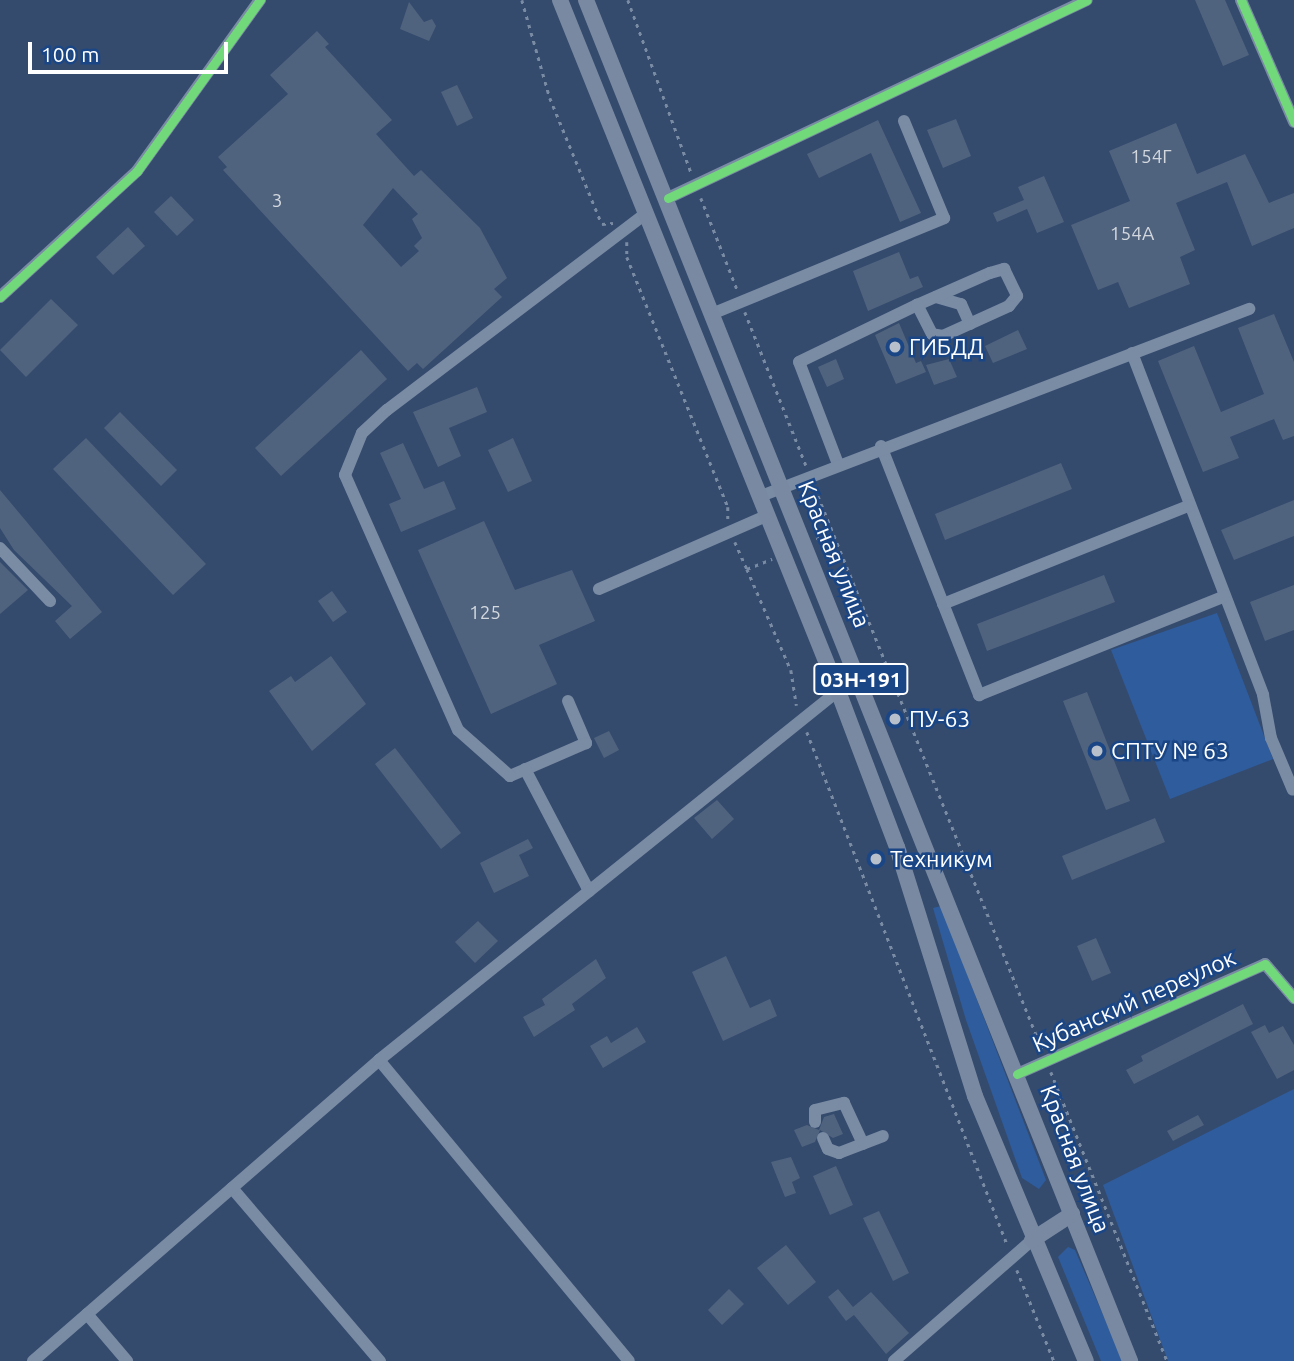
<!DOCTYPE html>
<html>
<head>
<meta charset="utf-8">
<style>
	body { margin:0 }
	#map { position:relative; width:1294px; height:1361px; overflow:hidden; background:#344b6e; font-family:Ubuntu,sans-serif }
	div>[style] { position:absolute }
	.green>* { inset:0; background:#2f5c9d }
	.building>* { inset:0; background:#50637e }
	.path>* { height:2.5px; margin-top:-1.25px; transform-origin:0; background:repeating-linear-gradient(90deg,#7a8ba4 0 3.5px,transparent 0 8.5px) }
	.minor>* { height:12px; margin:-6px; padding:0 6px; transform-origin:6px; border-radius:6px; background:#7a8ba4 }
	.major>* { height:16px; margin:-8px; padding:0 8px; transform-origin:8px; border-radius:8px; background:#7989a1 }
	.cycleway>* { height:9px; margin:-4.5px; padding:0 4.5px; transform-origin:4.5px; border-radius:4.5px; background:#71d979 }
	.dots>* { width:19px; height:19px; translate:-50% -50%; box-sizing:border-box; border:4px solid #1b4686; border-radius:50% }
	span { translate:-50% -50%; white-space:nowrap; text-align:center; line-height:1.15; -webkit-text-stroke:5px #1b4686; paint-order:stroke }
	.number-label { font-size:19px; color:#d3d8df }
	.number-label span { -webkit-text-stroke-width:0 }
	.shield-label span { padding:2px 5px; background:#1b4686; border:2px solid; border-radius:5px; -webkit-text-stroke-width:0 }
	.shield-label { font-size:21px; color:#fff; font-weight:700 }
	.poi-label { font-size:23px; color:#fff }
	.left { translate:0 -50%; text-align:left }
	.street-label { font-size:23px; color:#fff }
	.scale { position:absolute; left:28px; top:42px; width:200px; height:32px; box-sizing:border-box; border:4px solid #fff; border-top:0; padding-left:9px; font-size:21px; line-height:24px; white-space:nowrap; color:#fff; -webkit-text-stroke:5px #1b4686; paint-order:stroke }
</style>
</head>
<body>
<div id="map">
	<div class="green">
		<i style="clip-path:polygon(1217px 613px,1273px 759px,1170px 799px,1111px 650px)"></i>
		<i style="clip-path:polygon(941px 906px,1046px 1180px,1039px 1189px,1022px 1178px,966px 1020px,933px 908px)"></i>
		<i style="clip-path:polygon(1294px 1089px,1294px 1361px,1168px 1361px,1103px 1185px)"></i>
		<i style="clip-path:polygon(1068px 1247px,1075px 1250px,1123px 1361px,1101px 1361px,1058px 1257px)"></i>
	</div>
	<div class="building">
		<i style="clip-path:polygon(1195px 0,1225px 0,1249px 55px,1223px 66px)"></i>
		<i style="clip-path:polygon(409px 2px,424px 22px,432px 19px,436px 26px,429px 41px,400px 29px)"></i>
		<i style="clip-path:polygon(evenodd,317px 31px,329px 44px,325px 47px,392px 120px,376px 134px,414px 176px,421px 170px,480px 228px,507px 278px,494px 289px,502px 297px,423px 369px,417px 363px,408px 371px,223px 170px,227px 167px,218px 157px,288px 94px,270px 75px,317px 31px,393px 188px,418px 214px,412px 219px,422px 238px,414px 246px,419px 251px,401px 267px,363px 225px,393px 188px)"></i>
		<i style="clip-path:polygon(457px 85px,473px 118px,457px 126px,441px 92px)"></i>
		<i style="clip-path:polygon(956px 119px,971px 156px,943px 168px,927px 130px)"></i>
		<i style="clip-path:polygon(878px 120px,921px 213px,900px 222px,871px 153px,819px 178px,807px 154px)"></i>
		<i style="clip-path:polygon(1176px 123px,1197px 174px,1245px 154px,1269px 203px,1294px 193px,1294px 228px,1252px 246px,1227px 182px,1176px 203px,1195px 250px,1180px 257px,1190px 284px,1129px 308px,1118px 282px,1098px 290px,1071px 225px,1130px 201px,1109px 151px)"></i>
		<i style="clip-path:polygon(1044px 176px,1064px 222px,1037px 233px,1027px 209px,997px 222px,993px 213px,1024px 200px,1018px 187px)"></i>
		<i style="clip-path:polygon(171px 196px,194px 220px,177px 236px,154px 212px)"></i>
		<i style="clip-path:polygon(128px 227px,145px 246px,113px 275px,96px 257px)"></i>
		<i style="clip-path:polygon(899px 252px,910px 279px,918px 276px,923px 287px,868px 311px,853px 271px)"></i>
		<i style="clip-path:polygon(51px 299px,78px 325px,26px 377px,0 350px)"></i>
		<i style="clip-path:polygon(1274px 314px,1294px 362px,1294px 436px,1283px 440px,1274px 419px,1230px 437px,1239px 458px,1203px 472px,1158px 361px,1194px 346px,1221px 412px,1264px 394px,1238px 328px)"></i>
		<i style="clip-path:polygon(899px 323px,916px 363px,921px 361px,926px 372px,896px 384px,875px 335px)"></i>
		<i style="clip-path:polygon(1018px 330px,1027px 349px,993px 363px,985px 346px)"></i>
		<i style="clip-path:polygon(361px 350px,387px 379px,281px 476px,255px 448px)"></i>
		<i style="clip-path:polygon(836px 359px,844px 379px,827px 387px,818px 367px)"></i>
		<i style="clip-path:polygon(949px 359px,957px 377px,934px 385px,926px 365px)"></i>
		<i style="clip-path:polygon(477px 387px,487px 412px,449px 428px,461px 456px,438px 467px,413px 412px)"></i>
		<i style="clip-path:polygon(120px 412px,177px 470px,161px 486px,104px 428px)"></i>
		<i style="clip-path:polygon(86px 438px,206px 564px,173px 595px,53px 469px)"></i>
		<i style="clip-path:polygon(513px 438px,532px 481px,508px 492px,488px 450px)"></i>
		<i style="clip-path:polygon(403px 443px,424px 489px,444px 481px,456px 509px,401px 532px,389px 504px,401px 499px,380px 453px)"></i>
		<i style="clip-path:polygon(1061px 463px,1072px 489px,945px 540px,935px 514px)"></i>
		<i style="clip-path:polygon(0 490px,102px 612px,70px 639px,55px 621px,72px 606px,14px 550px,0 528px)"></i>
		<i style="clip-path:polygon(1294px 500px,1294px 536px,1234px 560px,1221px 530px)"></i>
		<i style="clip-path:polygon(484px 521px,515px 590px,572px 570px,595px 621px,539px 645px,557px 684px,491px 714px,418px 550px)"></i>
		<i style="clip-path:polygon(0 562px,28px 590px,0 614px)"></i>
		<i style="clip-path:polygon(1104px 575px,1115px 602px,987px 651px,977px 624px)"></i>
		<i style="clip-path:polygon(1294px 585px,1294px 630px,1265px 641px,1250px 602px)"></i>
		<i style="clip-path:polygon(332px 591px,347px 612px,333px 622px,318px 601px)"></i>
		<i style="clip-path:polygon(331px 656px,366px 704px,312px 751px,269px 691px,291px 676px,295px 682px)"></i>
		<i style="clip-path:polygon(1087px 692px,1130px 801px,1106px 810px,1063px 701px)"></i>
		<i style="clip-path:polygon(609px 731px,619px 750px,604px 758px,594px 738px)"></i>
		<i style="clip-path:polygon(395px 748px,461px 833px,441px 849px,375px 764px)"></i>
		<i style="clip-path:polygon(717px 800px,734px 819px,712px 839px,694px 818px)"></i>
		<i style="clip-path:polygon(1155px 818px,1165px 842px,1072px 880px,1062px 856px)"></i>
		<i style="clip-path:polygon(528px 839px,533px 848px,519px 855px,529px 876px,494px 893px,480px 863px)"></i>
		<i style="clip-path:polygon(478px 921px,498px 941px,475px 963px,455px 942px)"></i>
		<i style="clip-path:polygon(1096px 938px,1111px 973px,1092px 981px,1077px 946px)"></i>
		<i style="clip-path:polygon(726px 956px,750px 1008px,770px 999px,777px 1016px,723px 1041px,692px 972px)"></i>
		<i style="clip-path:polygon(596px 959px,606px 978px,572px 1004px,575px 1010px,534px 1037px,523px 1017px,545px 1005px,542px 999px)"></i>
		<i style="clip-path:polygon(1243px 1004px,1253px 1024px,1134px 1084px,1126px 1070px,1143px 1061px,1141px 1056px)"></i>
		<i style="clip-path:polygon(1265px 1025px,1269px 1033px,1283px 1026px,1294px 1045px,1294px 1070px,1277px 1079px,1251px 1032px)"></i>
		<i style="clip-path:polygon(637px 1027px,646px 1042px,603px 1068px,590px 1046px,607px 1036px,611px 1043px)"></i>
		<i style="clip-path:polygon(834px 1114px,843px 1134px,833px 1138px,820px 1130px,815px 1142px,802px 1147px,794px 1130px,807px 1125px,819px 1130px,824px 1117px)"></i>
		<i style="clip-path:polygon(1198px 1115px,1204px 1125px,1173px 1141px,1167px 1131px)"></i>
		<i style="clip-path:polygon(791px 1157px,800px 1178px,792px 1182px,796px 1193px,785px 1197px,771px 1162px)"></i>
		<i style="clip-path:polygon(836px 1166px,853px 1205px,830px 1215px,813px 1176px)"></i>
		<i style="clip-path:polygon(879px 1211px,909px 1273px,893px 1281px,863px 1218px)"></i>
		<i style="clip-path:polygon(786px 1245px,816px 1282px,788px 1305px,757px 1268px)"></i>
		<i style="clip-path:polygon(729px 1289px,744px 1304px,722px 1325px,708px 1310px)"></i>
		<i style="clip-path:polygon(838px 1289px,853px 1307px,871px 1292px,909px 1333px,886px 1354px,854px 1315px,846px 1321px,828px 1297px)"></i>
	</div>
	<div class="path">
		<i style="left:522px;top:0;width:102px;rotate:74.1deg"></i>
		<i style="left:550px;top:98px;width:136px;rotate:67.6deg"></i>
		<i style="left:602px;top:224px;width:11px;rotate:-5deg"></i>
		<i style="left:628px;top:0;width:183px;rotate:69.9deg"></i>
		<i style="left:701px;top:198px;width:98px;rotate:68.4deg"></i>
		<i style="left:627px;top:242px;width:15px;rotate:90deg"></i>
		<i style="left:627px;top:257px;width:270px;rotate:68deg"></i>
		<i style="left:728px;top:507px;width:13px;rotate:90deg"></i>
		<i style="left:745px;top:312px;width:165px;rotate:68.3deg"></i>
		<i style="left:815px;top:488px;width:605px;rotate:67.97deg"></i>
		<i style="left:816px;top:539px;width:17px;rotate:-24deg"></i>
		<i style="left:735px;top:542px;width:30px;rotate:66deg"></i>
		<i style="left:747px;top:569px;width:27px;rotate:-22deg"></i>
		<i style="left:747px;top:569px;width:110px;rotate:66.5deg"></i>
		<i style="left:791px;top:670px;width:36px;rotate:81deg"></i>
		<i style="left:807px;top:732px;width:550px;rotate:68.66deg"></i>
		<i style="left:1051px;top:1072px;width:311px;rotate:68.1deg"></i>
		<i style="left:1017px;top:1270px;width:98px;rotate:67.9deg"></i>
	</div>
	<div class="minor">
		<i style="left:1241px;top:0;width:133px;rotate:66.5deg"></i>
		<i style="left:668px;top:198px;width:463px;rotate:-25.3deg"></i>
		<i style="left:0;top:297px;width:186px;rotate:-42.6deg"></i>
		<i style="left:137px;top:171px;width:211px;rotate:-54.3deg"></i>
		<i style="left:936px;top:297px;width:26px;rotate:16deg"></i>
		<i style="left:961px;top:304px;width:22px;rotate:66deg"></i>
		<i style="left:714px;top:313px;width:249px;rotate:-22.4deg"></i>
		<i style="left:944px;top:218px;width:105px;rotate:-112.4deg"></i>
		<i style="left:1132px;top:353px;width:366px;rotate:69deg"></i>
		<i style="left:1263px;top:695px;width:44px;rotate:79.5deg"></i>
		<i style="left:1271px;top:738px;width:56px;rotate:67.1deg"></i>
		<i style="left:881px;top:446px;width:268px;rotate:68.5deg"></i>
		<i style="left:979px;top:695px;width:265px;rotate:-21.9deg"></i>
		<i style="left:838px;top:464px;width:109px;rotate:-110.9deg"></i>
		<i style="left:799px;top:362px;width:131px;rotate:-25.8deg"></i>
		<i style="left:917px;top:305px;width:80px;rotate:-23.7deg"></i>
		<i style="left:990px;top:273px;width:15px;rotate:-16deg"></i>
		<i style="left:1004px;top:269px;width:30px;rotate:64deg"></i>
		<i style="left:1017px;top:296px;width:13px;rotate:129deg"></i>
		<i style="left:1009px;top:306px;width:72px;rotate:155.6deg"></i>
		<i style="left:943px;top:336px;width:11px;rotate:-170deg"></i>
		<i style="left:932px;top:334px;width:33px;rotate:-117deg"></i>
		<i style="left:761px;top:496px;width:523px;rotate:-20.97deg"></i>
		<i style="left:0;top:548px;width:73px;rotate:46.7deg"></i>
		<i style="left:599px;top:589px;width:184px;rotate:-23.6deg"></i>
		<i style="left:943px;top:604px;width:266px;rotate:-21.8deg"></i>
		<i style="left:568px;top:701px;width:46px;rotate:66.8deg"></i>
		<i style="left:586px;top:743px;width:83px;rotate:156.5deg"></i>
		<i style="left:510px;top:776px;width:69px;rotate:-138.5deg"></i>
		<i style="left:458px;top:730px;width:279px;rotate:-113.9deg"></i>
		<i style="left:345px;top:475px;width:45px;rotate:-68deg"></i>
		<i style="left:362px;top:433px;width:34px;rotate:-43deg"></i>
		<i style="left:387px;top:410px;width:326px;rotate:-37.2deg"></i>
		<i style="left:525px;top:769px;width:138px;rotate:62.3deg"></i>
		<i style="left:379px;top:1060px;width:391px;rotate:50.3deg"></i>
		<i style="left:1017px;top:1074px;width:271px;rotate:-23.9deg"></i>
		<i style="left:1265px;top:964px;width:45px;rotate:49.5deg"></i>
		<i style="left:815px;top:1122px;width:12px;rotate:-90deg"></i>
		<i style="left:815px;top:1110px;width:30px;rotate:-14deg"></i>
		<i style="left:844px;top:1103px;width:45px;rotate:65.1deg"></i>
		<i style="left:823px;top:1138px;width:12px;rotate:66deg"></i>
		<i style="left:828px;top:1149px;width:12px;rotate:20deg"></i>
		<i style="left:839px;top:1153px;width:47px;rotate:-21.1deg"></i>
		<i style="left:232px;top:1188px;width:228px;rotate:49.5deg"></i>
		<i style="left:87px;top:1314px;width:62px;rotate:49.6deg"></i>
		<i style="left:33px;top:1361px;width:459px;rotate:-41deg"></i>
		<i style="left:379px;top:1060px;width:589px;rotate:-38.8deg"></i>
		<i style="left:894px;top:1361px;width:184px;rotate:-41.2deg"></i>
	</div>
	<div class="major">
		<i style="left:560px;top:0;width:745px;rotate:68.08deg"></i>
		<i style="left:838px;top:691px;width:167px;rotate:69.3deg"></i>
		<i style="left:897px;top:847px;width:261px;rotate:72.6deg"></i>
		<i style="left:975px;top:1096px;width:287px;rotate:67.3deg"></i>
		<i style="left:586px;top:0;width:1466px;rotate:68.21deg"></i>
		<i style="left:1032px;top:1240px;width:48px;rotate:-33deg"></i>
	</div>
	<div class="cycleway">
		<i style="left:1241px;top:0;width:133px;rotate:66.5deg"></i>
		<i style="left:668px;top:198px;width:463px;rotate:-25.3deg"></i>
		<i style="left:0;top:297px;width:186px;rotate:-42.6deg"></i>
		<i style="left:137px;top:171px;width:211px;rotate:-54.3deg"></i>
		<i style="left:1017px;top:1074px;width:271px;rotate:-23.9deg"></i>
		<i style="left:1265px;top:964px;width:45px;rotate:49.5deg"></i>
	</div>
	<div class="dots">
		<i style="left:895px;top:347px;background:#b8c0cc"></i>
		<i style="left:895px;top:719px;background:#b8c0cc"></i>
		<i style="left:1097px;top:751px;background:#b8c0cc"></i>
		<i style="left:876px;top:859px;background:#b8c0cc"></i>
	</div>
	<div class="number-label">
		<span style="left:1151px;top:157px">154Г</span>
		<span style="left:277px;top:201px">3</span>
		<span style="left:1132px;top:234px">154А</span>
		<span style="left:485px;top:613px">125</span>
	</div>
	<div class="shield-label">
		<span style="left:861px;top:679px">03Н-191</span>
	</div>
	<div class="poi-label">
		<span class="left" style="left:909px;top:347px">ГИБДД</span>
		<span class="left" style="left:909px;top:719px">ПУ-63</span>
		<span class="left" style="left:1111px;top:751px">СПТУ № 63</span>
		<span class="left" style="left:890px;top:859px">Техникум</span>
	</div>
	<div class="street-label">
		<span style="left:834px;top:554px;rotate:68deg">Красная улица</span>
		<span style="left:1134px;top:1001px;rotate:-24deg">Кубанский переулок</span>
		<span style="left:1075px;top:1159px;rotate:69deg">Красная улица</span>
	</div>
	<div class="scale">100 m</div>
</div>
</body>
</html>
